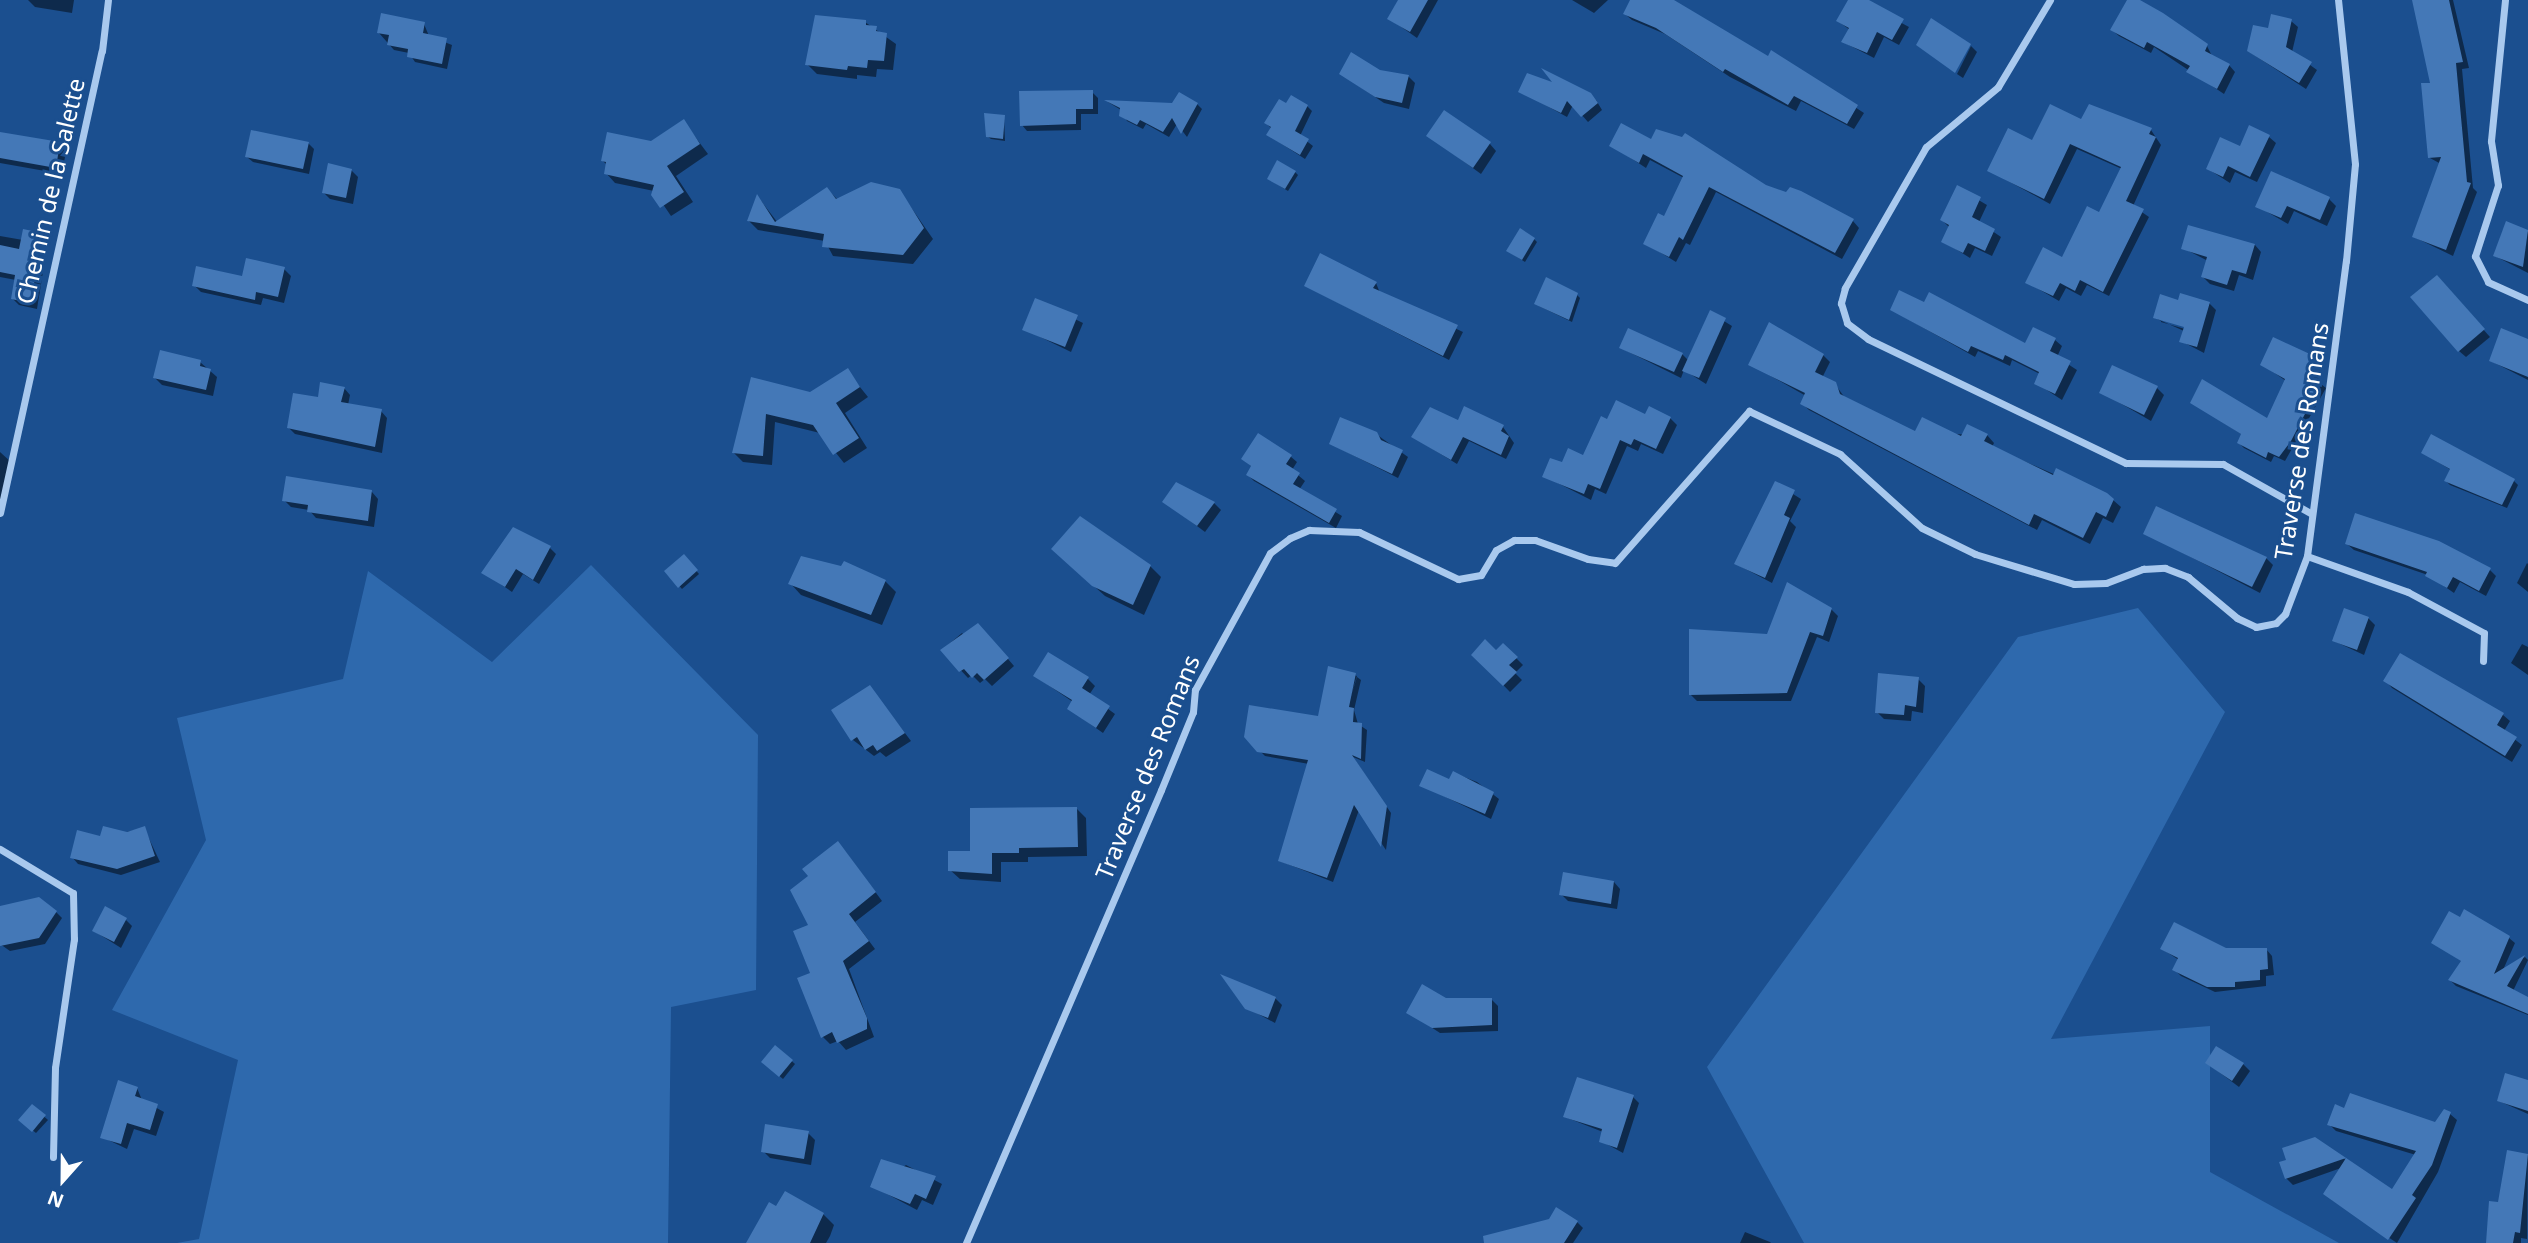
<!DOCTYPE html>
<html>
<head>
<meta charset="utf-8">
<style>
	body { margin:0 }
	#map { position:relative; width:2528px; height:1243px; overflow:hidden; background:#1b4f8f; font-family:"Noto Sans",sans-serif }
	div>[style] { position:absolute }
	.green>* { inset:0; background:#2e69ad }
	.shadow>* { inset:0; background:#0007 }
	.building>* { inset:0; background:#4478b7 }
	.minor>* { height:7px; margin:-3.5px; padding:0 3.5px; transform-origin:3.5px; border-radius:3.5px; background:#a9c9ee }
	span { translate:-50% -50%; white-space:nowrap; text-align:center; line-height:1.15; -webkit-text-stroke:6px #1b4f8f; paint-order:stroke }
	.street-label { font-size:24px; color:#fff }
	.north { position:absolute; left:28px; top:1145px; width:70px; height:70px; -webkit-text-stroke:5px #1b4f8f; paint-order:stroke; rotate:201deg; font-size:19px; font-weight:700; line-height:28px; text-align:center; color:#fff }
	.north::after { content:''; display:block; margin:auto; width:24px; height:32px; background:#fff; clip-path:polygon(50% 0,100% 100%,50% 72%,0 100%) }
</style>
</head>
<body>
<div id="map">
	<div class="green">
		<i style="clip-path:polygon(591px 565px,758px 735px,756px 990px,671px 1007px,668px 1243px,177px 1243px,199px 1239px,238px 1060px,112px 1010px,206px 840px,177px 718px,343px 679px,368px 571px,492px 662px)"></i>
		<i style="clip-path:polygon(2138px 608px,2225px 712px,2051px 1039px,2210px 1026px,2210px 1172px,2339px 1243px,1804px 1243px,1707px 1067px,2018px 637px)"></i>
	</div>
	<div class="shadow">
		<i style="clip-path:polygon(28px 0,74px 0,72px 13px,35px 7px)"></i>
		<i style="clip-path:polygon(1400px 0,1438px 0,1417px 38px,1390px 19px)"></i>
		<i style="clip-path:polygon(1572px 0,1608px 0,1594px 13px)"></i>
		<i style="clip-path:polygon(1632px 0,1651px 0,1768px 58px,1772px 53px,1864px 113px,1854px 129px,1801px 101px,1796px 111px,1730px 77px,1665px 34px,1632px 20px,1625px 14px)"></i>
		<i style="clip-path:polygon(1859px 0,1909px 27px,1899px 45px,1884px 37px,1874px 58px,1843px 42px,1850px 30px,1838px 21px)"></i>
		<i style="clip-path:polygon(2129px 0,2207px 46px,2212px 56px,2229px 65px,2235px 72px,2224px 94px,2154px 47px,2151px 53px,2119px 36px,2112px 30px)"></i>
		<i style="clip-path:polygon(2413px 0,2453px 0,2469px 68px,2462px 69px,2473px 188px,2477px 192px,2453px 256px,2414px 237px,2441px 164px,2430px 158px,2432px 84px)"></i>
		<i style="clip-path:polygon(2291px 21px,2298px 27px,2292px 52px,2317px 70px,2306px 89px,2248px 51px)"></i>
		<i style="clip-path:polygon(865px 22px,896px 44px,893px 70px,877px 69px,876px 77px,857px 75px,857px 79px,817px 74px,807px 64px)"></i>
		<i style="clip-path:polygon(424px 24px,429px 36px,452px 45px,447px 69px,415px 62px,409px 53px,394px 50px,379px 33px)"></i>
		<i style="clip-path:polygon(1971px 46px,1977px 52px,1963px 78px,1957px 74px)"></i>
		<i style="clip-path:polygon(1380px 72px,1408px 76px,1415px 83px,1409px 109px,1384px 103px,1341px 74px)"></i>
		<i style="clip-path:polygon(1520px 91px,1596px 100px,1602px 110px,1588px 122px,1573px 105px,1567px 117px)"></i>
		<i style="clip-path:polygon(1092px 92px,1098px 98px,1098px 114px,1081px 114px,1081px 130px,1027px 131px,1022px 125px)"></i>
		<i style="clip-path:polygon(1108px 102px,1197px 104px,1202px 109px,1187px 137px,1177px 124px,1169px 137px,1146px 124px,1143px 129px,1127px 121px,1121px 110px)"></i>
		<i style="clip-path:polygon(1286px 105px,1307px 106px,1312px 111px,1300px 136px,1313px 146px,1305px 159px,1268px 135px,1272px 129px,1266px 123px)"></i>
		<i style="clip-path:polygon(1004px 117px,1005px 141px,991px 139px,987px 136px)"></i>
		<i style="clip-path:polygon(2082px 121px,2151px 130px,2161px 145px,2133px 206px,2149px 217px,2109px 296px,2087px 285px,2081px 296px,2066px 288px,2059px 301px,2028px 283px,2062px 259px,2100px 215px,2122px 169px,2077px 149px,2050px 204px,1990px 171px,2033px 142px)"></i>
		<i style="clip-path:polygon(684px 122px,708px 154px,676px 176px,693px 202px,671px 216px,654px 191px,615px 183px,606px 173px,607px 165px,603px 161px,652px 143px)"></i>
		<i style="clip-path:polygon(0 134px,59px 144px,66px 151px,62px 174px,0 163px)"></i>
		<i style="clip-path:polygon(1429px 136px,1490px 144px,1496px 151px,1481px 174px)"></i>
		<i style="clip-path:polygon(2269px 137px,2276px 143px,2257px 182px,2235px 172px,2230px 183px,2208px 169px)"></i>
		<i style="clip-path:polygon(1651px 142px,1853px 221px,1859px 228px,1842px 259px,1716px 192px,1690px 245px,1686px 243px,1676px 262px,1645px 243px,1665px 219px,1684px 178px,1650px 160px,1646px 168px,1611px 145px)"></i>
		<i style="clip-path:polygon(308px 143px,314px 149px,309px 174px,253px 162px,247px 157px)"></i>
		<i style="clip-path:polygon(351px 170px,358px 177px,353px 204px,330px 199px,323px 192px)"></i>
		<i style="clip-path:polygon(1295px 172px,1298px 175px,1288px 191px,1269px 179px)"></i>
		<i style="clip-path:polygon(1958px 188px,1987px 205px,1979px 222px,2001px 237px,1992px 256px,1975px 248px,1970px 258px,1943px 241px,1949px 227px,1942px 220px)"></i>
		<i style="clip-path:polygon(827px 189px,838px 200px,899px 190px,933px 239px,913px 264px,833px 256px,825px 241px,758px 230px,749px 221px,758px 197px,778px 223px)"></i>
		<i style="clip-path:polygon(2329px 199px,2336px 206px,2327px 226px,2294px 211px,2288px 224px,2257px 206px)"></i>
		<i style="clip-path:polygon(2507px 224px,2528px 232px,2528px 273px,2495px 256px)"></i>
		<i style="clip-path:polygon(42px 234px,48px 241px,37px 309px,19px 305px,13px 299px,16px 280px,0 277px,0 236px,23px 240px)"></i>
		<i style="clip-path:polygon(1534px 239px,1537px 242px,1525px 262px,1511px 253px)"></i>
		<i style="clip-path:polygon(2255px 245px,2261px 252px,2253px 280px,2239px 275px,2234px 291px,2210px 284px,2203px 277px,2208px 261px,2183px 248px)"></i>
		<i style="clip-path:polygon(284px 269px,291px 276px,284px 303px,263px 298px,261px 305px,201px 292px,194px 285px)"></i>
		<i style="clip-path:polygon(1376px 283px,1380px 293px,1463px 332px,1449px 360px,1306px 286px)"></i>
		<i style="clip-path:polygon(2443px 284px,2490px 337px,2466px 357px,2459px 351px)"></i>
		<i style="clip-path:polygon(1577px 295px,1580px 298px,1572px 322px,1539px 306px)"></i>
		<i style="clip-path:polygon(1036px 300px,1083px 323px,1071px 352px,1024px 329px)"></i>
		<i style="clip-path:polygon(evenodd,2209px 303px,2216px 310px,2204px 353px,2181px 341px,2184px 331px,2155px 318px,2209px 303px,2161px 319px,2192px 327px,2192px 331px,2161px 322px,2161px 319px)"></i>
		<i style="clip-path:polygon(1892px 310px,2025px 346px,2034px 329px,2055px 340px,2062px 346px,2057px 357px,2077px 370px,2062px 400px,2036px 383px,2040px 374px,2012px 360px,2010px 366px,1978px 351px,1975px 357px)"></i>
		<i style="clip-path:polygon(1711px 313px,1732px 326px,1706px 384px,1684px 370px,1681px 378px,1621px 348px,1682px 354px,1689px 361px)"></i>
		<i style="clip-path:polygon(2528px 341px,2528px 380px,2491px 361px)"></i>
		<i style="clip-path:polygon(1823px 355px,1830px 362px,1822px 378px,1835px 384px,1845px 398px,1915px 433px,1987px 435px,1994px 443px,1992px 447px,2113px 500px,2121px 507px,2113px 523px,2103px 518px,2090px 544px,2042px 520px,2037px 530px,1809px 410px,1802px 403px,1806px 396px,1750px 364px)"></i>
		<i style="clip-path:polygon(2311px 356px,2322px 372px,2317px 381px,2326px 388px,2285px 461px,2274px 456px,2271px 462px,2244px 448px,2239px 443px,2243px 435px,2192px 403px,2267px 420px,2286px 381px,2262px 364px)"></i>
		<i style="clip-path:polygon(200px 362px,217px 377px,213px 396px,162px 385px,155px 378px)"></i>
		<i style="clip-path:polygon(847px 371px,868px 397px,845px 413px,867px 448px,844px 463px,820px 433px,775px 422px,772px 465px,743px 462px,734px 453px,753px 379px,811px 394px)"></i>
		<i style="clip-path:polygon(344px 388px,350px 395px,348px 405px,381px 411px,387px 418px,382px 453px,295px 434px,289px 428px,320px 399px)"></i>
		<i style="clip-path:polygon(2157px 388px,2164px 395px,2151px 421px,2101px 392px)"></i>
		<i style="clip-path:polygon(1646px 416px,1670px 418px,1677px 425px,1663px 454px,1641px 444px,1638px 451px,1627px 446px,1606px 494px,1595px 489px,1591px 500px,1544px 476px,1584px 457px,1608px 422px)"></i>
		<i style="clip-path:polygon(1459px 423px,1503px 427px,1514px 443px,1506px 459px,1469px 441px,1457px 464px,1413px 437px)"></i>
		<i style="clip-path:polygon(1376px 434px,1408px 457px,1398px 478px,1331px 444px)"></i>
		<i style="clip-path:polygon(2432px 437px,2514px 481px,2518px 485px,2507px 508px,2450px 485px,2446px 481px,2451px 470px,2423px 453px)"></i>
		<i style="clip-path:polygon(0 452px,11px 462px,0 501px)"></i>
		<i style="clip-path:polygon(1290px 456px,1297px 462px,1292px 470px,1305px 481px,1299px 490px,1342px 516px,1336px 528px,1254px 481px,1248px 475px,1252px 467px,1243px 459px)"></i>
		<i style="clip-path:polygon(1775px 483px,1801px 499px,1790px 521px,1796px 527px,1772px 583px,1736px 564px)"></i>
		<i style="clip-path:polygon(372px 492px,378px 499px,374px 527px,316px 518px,309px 510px,291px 507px,284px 500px)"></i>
		<i style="clip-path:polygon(1165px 502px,1214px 503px,1221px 510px,1205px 532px)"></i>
		<i style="clip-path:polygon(2145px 533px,2266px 558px,2273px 565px,2260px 593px)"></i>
		<i style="clip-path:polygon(2347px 544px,2489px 569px,2496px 576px,2486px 596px,2460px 582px,2454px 593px,2428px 575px,2354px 550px)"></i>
		<i style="clip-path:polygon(549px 547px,556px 554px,539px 584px,523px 574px,512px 592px,483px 572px)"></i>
		<i style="clip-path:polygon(683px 556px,699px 574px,682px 589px,666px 571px)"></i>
		<i style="clip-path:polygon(1064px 559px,1150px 566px,1161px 577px,1144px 615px,1105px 596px)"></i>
		<i style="clip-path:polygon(2527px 563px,2528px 564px,2528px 592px,2517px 583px)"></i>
		<i style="clip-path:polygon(885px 581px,896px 592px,882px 625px,801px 595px,791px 584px)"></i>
		<i style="clip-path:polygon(1831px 609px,1838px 616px,1829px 642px,1817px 637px,1791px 701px,1697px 701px,1690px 694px,1769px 636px)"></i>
		<i style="clip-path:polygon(2368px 618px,2375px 625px,2364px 655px,2334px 641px)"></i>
		<i style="clip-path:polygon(985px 632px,1014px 666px,992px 686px,985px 679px,980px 683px,972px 675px,968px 678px,942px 650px,962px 633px,965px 636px)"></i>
		<i style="clip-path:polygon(2522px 644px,2528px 647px,2528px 675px,2511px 663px)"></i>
		<i style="clip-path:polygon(1503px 645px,1523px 665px,1515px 673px,1522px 680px,1510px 692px,1473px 654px,1497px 652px)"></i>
		<i style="clip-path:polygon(2401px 655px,2503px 715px,2510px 721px,2504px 731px,2522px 745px,2512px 762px,2392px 688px,2386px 681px)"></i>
		<i style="clip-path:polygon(1329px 668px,1357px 676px,1345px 715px,1357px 677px,1361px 680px,1354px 710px,1358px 724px,1367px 730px,1365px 762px,1353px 757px,1391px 813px,1386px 850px,1359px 810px,1333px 882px,1280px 861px,1309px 764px,1265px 756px,1246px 737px,1251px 707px,1319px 718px)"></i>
		<i style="clip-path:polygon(1035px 676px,1088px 679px,1095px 686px,1089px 695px,1115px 714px,1103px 733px,1069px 709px,1073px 702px)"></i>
		<i style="clip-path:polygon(1918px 679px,1925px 686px,1923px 713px,1912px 711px,1911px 721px,1884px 719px,1877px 712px)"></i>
		<i style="clip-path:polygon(870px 687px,911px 741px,886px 757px,880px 752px,874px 756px,853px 740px)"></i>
		<i style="clip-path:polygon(1454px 773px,1477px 782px,1499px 799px,1491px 819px,1421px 785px,1450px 781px)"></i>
		<i style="clip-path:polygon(1077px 809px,1086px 818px,1087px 856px,1028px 857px,1028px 862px,1001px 862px,1001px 882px,960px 879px,950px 870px,972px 852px)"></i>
		<i style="clip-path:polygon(144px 828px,160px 862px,121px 875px,78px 864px,72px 857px,101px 838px)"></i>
		<i style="clip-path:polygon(845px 851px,882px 901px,855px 922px,875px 949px,849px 969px,874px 1037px,846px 1050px,838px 1041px,830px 1044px,823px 1037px,810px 926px)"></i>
		<i style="clip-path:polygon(1614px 882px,1620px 889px,1617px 909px,1568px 901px,1561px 894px)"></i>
		<i style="clip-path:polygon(0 909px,56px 912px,62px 918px,45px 944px,10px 951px,0 944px)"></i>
		<i style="clip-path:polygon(125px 919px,132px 926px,121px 948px,94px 931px)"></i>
		<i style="clip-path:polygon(2509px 938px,2515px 943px,2503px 970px,2525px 957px,2528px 960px,2513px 991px,2528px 999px,2528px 1015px,2456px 986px,2450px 980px,2463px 962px,2433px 942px)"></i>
		<i style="clip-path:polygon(2162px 949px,2266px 949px,2272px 956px,2274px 975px,2266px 976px,2266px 986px,2215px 992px,2181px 976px,2175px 970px,2179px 960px)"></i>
		<i style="clip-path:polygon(1275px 998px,1282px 1005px,1275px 1023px,1247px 1008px)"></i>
		<i style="clip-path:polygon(1491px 999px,1498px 1006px,1498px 1031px,1440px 1033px,1408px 1012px,1445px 1000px)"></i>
		<i style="clip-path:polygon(776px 1047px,795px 1064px,783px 1079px,763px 1062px)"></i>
		<i style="clip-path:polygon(2207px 1063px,2243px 1064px,2250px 1071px,2239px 1087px)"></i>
		<i style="clip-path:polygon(2528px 1082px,2528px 1114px,2499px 1101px)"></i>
		<i style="clip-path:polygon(137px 1088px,142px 1100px,164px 1112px,156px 1136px,134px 1129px,127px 1149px,102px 1137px)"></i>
		<i style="clip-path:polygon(1633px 1097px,1639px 1103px,1623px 1153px,1601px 1141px,1603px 1132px,1565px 1117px)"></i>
		<i style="clip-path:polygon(32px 1106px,48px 1120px,36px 1133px,20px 1120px)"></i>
		<i style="clip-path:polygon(2450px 1114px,2457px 1120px,2438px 1172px,2397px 1243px,2332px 1200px,2341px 1168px,2293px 1185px,2286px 1178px,2288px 1161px,2315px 1139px,2392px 1191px,2416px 1155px,2336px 1131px,2329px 1124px,2436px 1124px)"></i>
		<i style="clip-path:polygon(808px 1133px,815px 1140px,811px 1165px,770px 1158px,763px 1151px)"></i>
		<i style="clip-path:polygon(2509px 1152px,2528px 1155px,2527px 1239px,2521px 1238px,2521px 1243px,2488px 1243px,2491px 1203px,2500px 1204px)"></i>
		<i style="clip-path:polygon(906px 1165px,942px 1184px,933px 1205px,922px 1200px,917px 1210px,872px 1186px)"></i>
		<i style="clip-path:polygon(777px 1209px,823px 1214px,834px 1225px,830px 1236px,826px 1243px,756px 1243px)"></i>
		<i style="clip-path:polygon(1577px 1222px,1583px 1228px,1573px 1243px,1496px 1243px)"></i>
		<i style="clip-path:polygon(1745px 1232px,1770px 1242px,1771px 1243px,1740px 1243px)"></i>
	</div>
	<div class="building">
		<i style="clip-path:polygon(1398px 0,1428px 0,1410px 32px,1387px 19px)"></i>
		<i style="clip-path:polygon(1630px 0,1674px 0,1768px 56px,1771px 50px,1858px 105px,1847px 124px,1794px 96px,1788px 105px,1725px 69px,1723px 72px,1656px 28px,1623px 14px)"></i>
		<i style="clip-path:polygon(1848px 0,1869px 0,1904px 19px,1892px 40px,1877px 32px,1867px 53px,1841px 42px,1849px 28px,1836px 21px)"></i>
		<i style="clip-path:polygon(2127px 0,2140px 0,2163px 13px,2208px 44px,2205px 51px,2230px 64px,2217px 89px,2186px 72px,2190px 66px,2147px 42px,2144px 48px,2110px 30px)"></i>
		<i style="clip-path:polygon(2412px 0,2449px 0,2463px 62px,2456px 63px,2467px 182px,2471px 183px,2446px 250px,2412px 237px,2441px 157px,2428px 158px,2421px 83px,2430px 83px)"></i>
		<i style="clip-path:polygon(381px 13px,425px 22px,423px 33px,447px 38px,442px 64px,407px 57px,408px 49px,387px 45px,389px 35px,377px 33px)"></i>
		<i style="clip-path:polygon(2271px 14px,2292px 19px,2286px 47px,2312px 62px,2299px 83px,2247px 51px,2253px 25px,2268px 28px)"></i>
		<i style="clip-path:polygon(815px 15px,866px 20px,866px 25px,877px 26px,876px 31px,887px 33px,884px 61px,868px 60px,867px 68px,848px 66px,847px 70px,805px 65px)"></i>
		<i style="clip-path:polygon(1931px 18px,1971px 44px,1955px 73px,1916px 45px)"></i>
		<i style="clip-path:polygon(1351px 52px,1380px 70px,1409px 75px,1402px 103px,1375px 97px,1339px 74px)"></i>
		<i style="clip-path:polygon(1541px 68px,1591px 93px,1598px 103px,1581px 117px,1567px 101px,1561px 113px,1518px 92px,1527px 73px,1552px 82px)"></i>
		<i style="clip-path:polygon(1093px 90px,1093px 109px,1076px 109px,1076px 124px,1020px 126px,1019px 91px)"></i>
		<i style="clip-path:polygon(1179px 92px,1198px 103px,1181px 134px,1172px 118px,1163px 132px,1140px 120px,1137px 125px,1119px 116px,1120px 108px,1104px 100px,1172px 103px)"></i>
		<i style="clip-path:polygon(1291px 95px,1308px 105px,1295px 131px,1309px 139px,1300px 155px,1266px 135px,1271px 127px,1264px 123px,1279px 99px,1286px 103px)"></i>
		<i style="clip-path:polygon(2050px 104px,2081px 119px,2089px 104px,2152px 128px,2149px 134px,2156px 137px,2126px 201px,2144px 209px,2103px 292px,2080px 280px,2075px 291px,2060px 283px,2053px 296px,2025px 283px,2043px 247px,2062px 257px,2087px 206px,2099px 212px,2121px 167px,2070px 144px,2044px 199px,1987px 171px,2008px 128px,2032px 140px)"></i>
		<i style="clip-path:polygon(1444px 110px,1491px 142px,1473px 168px,1426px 136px)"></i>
		<i style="clip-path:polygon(984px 113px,1005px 115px,1003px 139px,986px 137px)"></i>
		<i style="clip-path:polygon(684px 119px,700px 144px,667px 166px,684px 192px,660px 208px,651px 195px,654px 185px,604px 174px,606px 162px,601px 161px,607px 132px,651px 141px)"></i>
		<i style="clip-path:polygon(1621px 123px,1651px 139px,1656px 129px,1682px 137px,1685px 133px,1766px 185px,1786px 192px,1790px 187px,1801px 191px,1854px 219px,1835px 253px,1709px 187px,1683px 240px,1679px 237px,1669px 257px,1643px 244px,1658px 213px,1664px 216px,1683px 176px,1643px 154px,1639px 163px,1609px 146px)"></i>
		<i style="clip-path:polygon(2249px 125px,2270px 135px,2250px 177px,2228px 166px,2223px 177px,2206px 169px,2220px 137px,2240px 146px)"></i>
		<i style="clip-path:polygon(251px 130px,309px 142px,303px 169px,245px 157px)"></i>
		<i style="clip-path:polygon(0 132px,60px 142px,56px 168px,0 158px)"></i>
		<i style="clip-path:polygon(1277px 160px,1296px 171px,1285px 189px,1267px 179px)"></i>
		<i style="clip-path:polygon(328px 163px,352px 169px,346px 198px,322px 193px)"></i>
		<i style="clip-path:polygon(2271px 171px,2330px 197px,2320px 220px,2287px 206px,2281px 218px,2255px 207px)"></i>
		<i style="clip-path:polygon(871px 182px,900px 189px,924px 228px,903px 255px,822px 247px,824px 234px,747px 221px,757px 194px,775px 222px,827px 187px,836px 199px)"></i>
		<i style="clip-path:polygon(1957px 185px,1981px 197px,1972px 217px,1995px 229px,1985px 251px,1968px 243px,1963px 253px,1941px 242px,1949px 225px,1940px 220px)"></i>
		<i style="clip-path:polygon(2506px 221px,2528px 230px,2523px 267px,2493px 256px)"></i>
		<i style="clip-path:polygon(2188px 225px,2255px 244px,2246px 274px,2232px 270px,2227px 285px,2201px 277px,2207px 257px,2181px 249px)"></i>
		<i style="clip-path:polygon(1520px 228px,1535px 238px,1522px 260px,1506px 251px)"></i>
		<i style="clip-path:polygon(23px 229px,42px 233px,31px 303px,11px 299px,15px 275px,0 272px,0 245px,19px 249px)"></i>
		<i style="clip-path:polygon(1320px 253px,1377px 282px,1373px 288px,1458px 325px,1443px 356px,1304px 286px)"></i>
		<i style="clip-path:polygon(246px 258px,285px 267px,278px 297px,256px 292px,255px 300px,192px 286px,196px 266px,242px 276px)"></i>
		<i style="clip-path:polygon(2437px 275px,2485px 329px,2458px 352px,2410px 297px)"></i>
		<i style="clip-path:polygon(1546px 277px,1578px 293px,1569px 320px,1534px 304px)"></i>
		<i style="clip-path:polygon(1899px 290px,1924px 302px,1929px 292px,2025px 343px,2033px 327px,2056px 338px,2050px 351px,2071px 361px,2055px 394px,2034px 384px,2039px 372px,2005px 355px,2003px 360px,1971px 346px,1968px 352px,1890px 310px)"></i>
		<i style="clip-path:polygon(2180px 293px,2210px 302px,2197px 347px,2179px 342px,2184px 327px,2153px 318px,2160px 294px,2178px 300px)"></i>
		<i style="clip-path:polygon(1035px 298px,1078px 315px,1065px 347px,1022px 330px)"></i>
		<i style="clip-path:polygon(1710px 310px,1726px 318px,1699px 378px,1682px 371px)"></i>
		<i style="clip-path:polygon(1769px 322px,1824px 354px,1815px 372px,1836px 382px,1840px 394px,1915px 431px,1922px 417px,1961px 436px,1967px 424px,1988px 434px,1984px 441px,2053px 475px,2056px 468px,2107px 493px,2114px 499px,2106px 517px,2096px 512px,2083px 538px,2034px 514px,2029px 525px,1800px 404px,1805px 393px,1748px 365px)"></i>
		<i style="clip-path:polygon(1628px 328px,1683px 353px,1674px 372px,1619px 348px)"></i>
		<i style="clip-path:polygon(2501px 328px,2528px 339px,2528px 377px,2489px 361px)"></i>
		<i style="clip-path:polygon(2273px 337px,2312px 355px,2309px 362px,2317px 365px,2312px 377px,2322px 381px,2291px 441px,2279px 457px,2268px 452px,2266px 458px,2237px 443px,2241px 434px,2190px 403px,2202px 379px,2267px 418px,2285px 379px,2260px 365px)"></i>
		<i style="clip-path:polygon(160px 350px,201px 360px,200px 366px,211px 369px,206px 390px,153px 378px)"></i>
		<i style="clip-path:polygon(2112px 365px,2158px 386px,2144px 415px,2099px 393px)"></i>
		<i style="clip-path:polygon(848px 368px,860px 387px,836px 403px,859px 438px,833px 455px,813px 425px,766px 414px,763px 456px,732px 453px,751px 377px,810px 392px)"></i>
		<i style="clip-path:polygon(320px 382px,345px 387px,341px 402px,382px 409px,375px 447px,287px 428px,293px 393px,318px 397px)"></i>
		<i style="clip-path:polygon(1616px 400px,1645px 414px,1649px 406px,1671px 417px,1656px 449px,1634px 439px,1631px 445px,1620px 440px,1600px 489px,1588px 484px,1584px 494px,1542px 477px,1550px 458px,1562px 462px,1568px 448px,1583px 455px,1601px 416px,1607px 419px)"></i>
		<i style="clip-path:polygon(1464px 406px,1504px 425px,1501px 431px,1509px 436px,1501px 455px,1463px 437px,1451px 460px,1411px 437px,1430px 407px,1458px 420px)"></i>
		<i style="clip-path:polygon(1340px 417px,1377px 432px,1381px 440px,1403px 450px,1392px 474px,1329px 444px)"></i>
		<i style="clip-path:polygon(1258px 433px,1292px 455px,1286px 464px,1300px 473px,1293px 484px,1337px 509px,1329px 523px,1246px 475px,1251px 466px,1241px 459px)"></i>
		<i style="clip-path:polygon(2431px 434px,2515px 479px,2502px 505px,2444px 481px,2450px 469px,2421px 453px)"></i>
		<i style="clip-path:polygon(286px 476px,372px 490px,368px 521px,307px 512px,308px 505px,282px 501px)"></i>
		<i style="clip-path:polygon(1775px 481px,1795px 490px,1784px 515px,1790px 518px,1765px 578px,1734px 564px)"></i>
		<i style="clip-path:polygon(1176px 482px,1215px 502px,1197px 526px,1162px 502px)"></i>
		<i style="clip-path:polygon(2156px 506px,2267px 557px,2252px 587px,2143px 534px)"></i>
		<i style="clip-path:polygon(2355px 513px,2439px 541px,2491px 568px,2479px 591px,2453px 577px,2447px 588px,2425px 576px,2427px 572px,2345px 544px)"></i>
		<i style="clip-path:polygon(1080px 516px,1151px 565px,1133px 605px,1092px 586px,1051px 549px)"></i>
		<i style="clip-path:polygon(513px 527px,551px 546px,533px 580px,516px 569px,505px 587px,481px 573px)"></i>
		<i style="clip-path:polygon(684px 554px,698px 570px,678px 588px,664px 571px)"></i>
		<i style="clip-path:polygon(801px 556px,841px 566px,844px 561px,886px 580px,871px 615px,788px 584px)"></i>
		<i style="clip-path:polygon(1787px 582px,1832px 608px,1823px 636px,1810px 632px,1787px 693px,1689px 695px,1689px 629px,1767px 634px)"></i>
		<i style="clip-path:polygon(2344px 608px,2369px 617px,2357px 650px,2332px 641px)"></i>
		<i style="clip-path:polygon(978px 623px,1009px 658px,984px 680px,977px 673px,972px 678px,964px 669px,959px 672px,940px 650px)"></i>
		<i style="clip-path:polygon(1485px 639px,1496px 650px,1503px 643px,1518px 657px,1509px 665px,1517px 672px,1503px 686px,1471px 655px)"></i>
		<i style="clip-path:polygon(1048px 652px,1089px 677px,1082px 688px,1110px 706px,1096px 728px,1067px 709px,1072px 700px,1033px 676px)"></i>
		<i style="clip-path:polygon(2400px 653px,2504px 713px,2497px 725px,2517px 737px,2505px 756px,2383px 681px)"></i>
		<i style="clip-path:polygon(1328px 666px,1356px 673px,1349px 707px,1354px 708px,1353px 722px,1362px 723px,1361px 759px,1352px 755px,1387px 806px,1381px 847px,1354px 805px,1327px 878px,1278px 861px,1308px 760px,1257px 752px,1244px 737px,1249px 705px,1318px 716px)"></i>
		<i style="clip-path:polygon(1878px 673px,1919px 677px,1916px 707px,1905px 705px,1904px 715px,1875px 713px)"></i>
		<i style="clip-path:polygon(870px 685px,905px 733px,877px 751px,873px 745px,865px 750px,857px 737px,851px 741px,831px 710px)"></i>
		<i style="clip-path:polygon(1427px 769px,1449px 779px,1453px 771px,1494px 792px,1485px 814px,1419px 786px)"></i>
		<i style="clip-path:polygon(1077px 807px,1078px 847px,1019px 848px,1019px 853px,992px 853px,992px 874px,948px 871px,948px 851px,970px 851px,970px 808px)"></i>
		<i style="clip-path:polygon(103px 826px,127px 832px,145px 826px,155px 856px,117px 869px,70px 858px,77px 830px,100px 836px)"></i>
		<i style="clip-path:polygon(838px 841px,876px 892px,849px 914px,869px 941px,843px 961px,867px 1018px,867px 1029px,837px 1043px,832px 1032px,821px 1038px,797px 978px,810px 973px,793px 931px,808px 925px,790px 890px,808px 876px,802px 869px)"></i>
		<i style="clip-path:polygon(1563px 872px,1614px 881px,1611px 904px,1559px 895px)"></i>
		<i style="clip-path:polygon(39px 897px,57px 911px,39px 938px,0 946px,0 906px)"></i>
		<i style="clip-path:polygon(105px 906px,127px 918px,114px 942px,92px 931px)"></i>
		<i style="clip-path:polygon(2464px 909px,2510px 936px,2494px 974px,2525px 955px,2507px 986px,2528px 997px,2528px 1014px,2448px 980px,2461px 961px,2431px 943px,2449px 911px,2460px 917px)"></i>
		<i style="clip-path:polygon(2174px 922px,2226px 948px,2267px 948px,2268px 969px,2260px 970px,2260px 980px,2235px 982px,2235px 987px,2207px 987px,2172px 970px,2178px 958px,2160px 949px)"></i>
		<i style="clip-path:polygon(1220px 974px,1276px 997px,1268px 1018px,1245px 1009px)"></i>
		<i style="clip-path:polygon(1422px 984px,1446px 998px,1492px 998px,1492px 1025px,1432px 1028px,1406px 1013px)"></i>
		<i style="clip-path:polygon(775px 1045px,793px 1060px,779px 1077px,761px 1062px)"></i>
		<i style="clip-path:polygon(2216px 1046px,2244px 1063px,2232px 1081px,2205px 1063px)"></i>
		<i style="clip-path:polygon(2505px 1073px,2528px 1080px,2528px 1111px,2497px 1101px)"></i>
		<i style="clip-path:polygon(1577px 1077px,1634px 1095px,1617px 1148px,1599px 1142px,1602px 1129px,1563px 1117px)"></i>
		<i style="clip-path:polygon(118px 1080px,138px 1087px,135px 1096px,158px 1104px,150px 1130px,127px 1123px,121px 1144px,100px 1138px)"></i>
		<i style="clip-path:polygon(2350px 1093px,2435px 1122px,2444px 1109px,2451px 1112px,2432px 1165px,2412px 1195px,2416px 1198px,2388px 1240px,2323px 1194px,2346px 1158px,2285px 1179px,2279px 1162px,2286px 1160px,2282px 1148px,2315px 1137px,2392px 1189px,2416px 1151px,2327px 1125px,2335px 1104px,2344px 1108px)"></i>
		<i style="clip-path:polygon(32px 1104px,46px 1115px,32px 1132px,18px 1120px)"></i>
		<i style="clip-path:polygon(765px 1124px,809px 1131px,804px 1159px,761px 1152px)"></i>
		<i style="clip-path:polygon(2507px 1150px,2528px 1154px,2520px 1233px,2515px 1232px,2513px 1243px,2486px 1243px,2489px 1201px,2498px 1202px)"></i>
		<i style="clip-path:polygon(881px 1159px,936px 1176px,926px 1199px,915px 1194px,910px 1204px,870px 1187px)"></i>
		<i style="clip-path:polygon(785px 1191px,824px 1213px,810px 1243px,746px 1243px,769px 1202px,776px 1206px)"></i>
		<i style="clip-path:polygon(1556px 1207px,1578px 1221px,1564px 1243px,1484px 1243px,1483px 1236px,1549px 1219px)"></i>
	</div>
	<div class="minor">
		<i style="left:2050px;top:0;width:101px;rotate:120.9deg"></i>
		<i style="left:1998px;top:87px;width:94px;rotate:140.2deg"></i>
		<i style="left:1926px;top:147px;width:163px;rotate:119.9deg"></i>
		<i style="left:1845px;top:288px;width:16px;rotate:105deg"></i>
		<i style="left:1841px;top:303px;width:21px;rotate:73deg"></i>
		<i style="left:1847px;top:323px;width:26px;rotate:37deg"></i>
		<i style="left:1868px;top:339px;width:286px;rotate:25.7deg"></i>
		<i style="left:2126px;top:463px;width:97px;rotate:0.6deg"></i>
		<i style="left:2223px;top:464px;width:102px;rotate:29.3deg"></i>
		<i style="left:2505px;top:0;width:142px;rotate:95.7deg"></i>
		<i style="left:2491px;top:141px;width:45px;rotate:81deg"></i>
		<i style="left:2498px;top:185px;width:75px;rotate:107.9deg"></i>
		<i style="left:2475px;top:256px;width:29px;rotate:63deg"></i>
		<i style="left:2488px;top:282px;width:44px;rotate:24.2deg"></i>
		<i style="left:0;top:513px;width:473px;rotate:-77.6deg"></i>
		<i style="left:102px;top:51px;width:51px;rotate:-83.3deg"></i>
		<i style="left:2307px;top:556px;width:107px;rotate:19.6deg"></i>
		<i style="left:2408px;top:592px;width:86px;rotate:28.3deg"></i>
		<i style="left:2484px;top:633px;width:28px;rotate:92deg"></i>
		<i style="left:0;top:849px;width:85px;rotate:31.1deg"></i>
		<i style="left:73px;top:893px;width:46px;rotate:88.8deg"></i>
		<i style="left:74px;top:939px;width:130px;rotate:98.4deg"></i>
		<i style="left:55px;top:1068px;width:89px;rotate:91.3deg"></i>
		<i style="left:966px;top:1243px;width:493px;rotate:-66.7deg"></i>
		<i style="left:1161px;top:790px;width:84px;rotate:-67.7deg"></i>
		<i style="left:1193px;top:712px;width:22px;rotate:-85deg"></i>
		<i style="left:1195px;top:690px;width:156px;rotate:-61.3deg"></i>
		<i style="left:1270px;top:553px;width:25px;rotate:-37deg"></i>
		<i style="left:1290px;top:538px;width:21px;rotate:-23deg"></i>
		<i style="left:1309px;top:530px;width:50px;rotate:2.3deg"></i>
		<i style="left:1359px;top:532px;width:110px;rotate:25.4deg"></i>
		<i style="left:1458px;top:579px;width:23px;rotate:-10deg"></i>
		<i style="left:1481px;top:575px;width:29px;rotate:-59deg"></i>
		<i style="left:1496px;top:550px;width:21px;rotate:-29deg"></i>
		<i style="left:1514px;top:540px;width:21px"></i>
		<i style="left:1535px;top:540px;width:56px;rotate:19.7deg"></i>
		<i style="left:1588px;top:559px;width:27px;rotate:8deg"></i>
		<i style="left:1615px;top:563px;width:203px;rotate:-48.6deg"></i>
		<i style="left:1749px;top:411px;width:101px;rotate:25.3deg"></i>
		<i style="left:1840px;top:454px;width:110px;rotate:42.1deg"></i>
		<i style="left:1922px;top:528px;width:59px;rotate:26.1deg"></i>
		<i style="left:1975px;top:554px;width:103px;rotate:16.9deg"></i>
		<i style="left:2074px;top:584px;width:32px;rotate:-2deg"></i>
		<i style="left:2106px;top:583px;width:40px;rotate:-21deg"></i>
		<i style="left:2143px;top:569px;width:22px;rotate:-3deg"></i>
		<i style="left:2165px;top:568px;width:25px;rotate:21deg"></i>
		<i style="left:2188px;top:577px;width:64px;rotate:39.9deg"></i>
		<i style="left:2237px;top:618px;width:21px;rotate:25deg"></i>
		<i style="left:2256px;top:627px;width:20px;rotate:-11deg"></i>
		<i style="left:2276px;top:623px;width:13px;rotate:-45deg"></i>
		<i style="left:2285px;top:614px;width:62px;rotate:-69.2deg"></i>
		<i style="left:2307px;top:556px;width:298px;rotate:-82.5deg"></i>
		<i style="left:2346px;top:261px;width:97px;rotate:-84.7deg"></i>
		<i style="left:2355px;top:164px;width:165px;rotate:-95.9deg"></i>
	</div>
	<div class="street-label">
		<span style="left:50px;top:191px;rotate:-77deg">Chemin de la Salette</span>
		<span style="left:2301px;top:441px;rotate:-81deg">Traverse des Romans</span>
		<span style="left:1147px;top:767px;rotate:-68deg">Traverse des Romans</span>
	</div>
	<div class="north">N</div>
</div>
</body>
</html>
